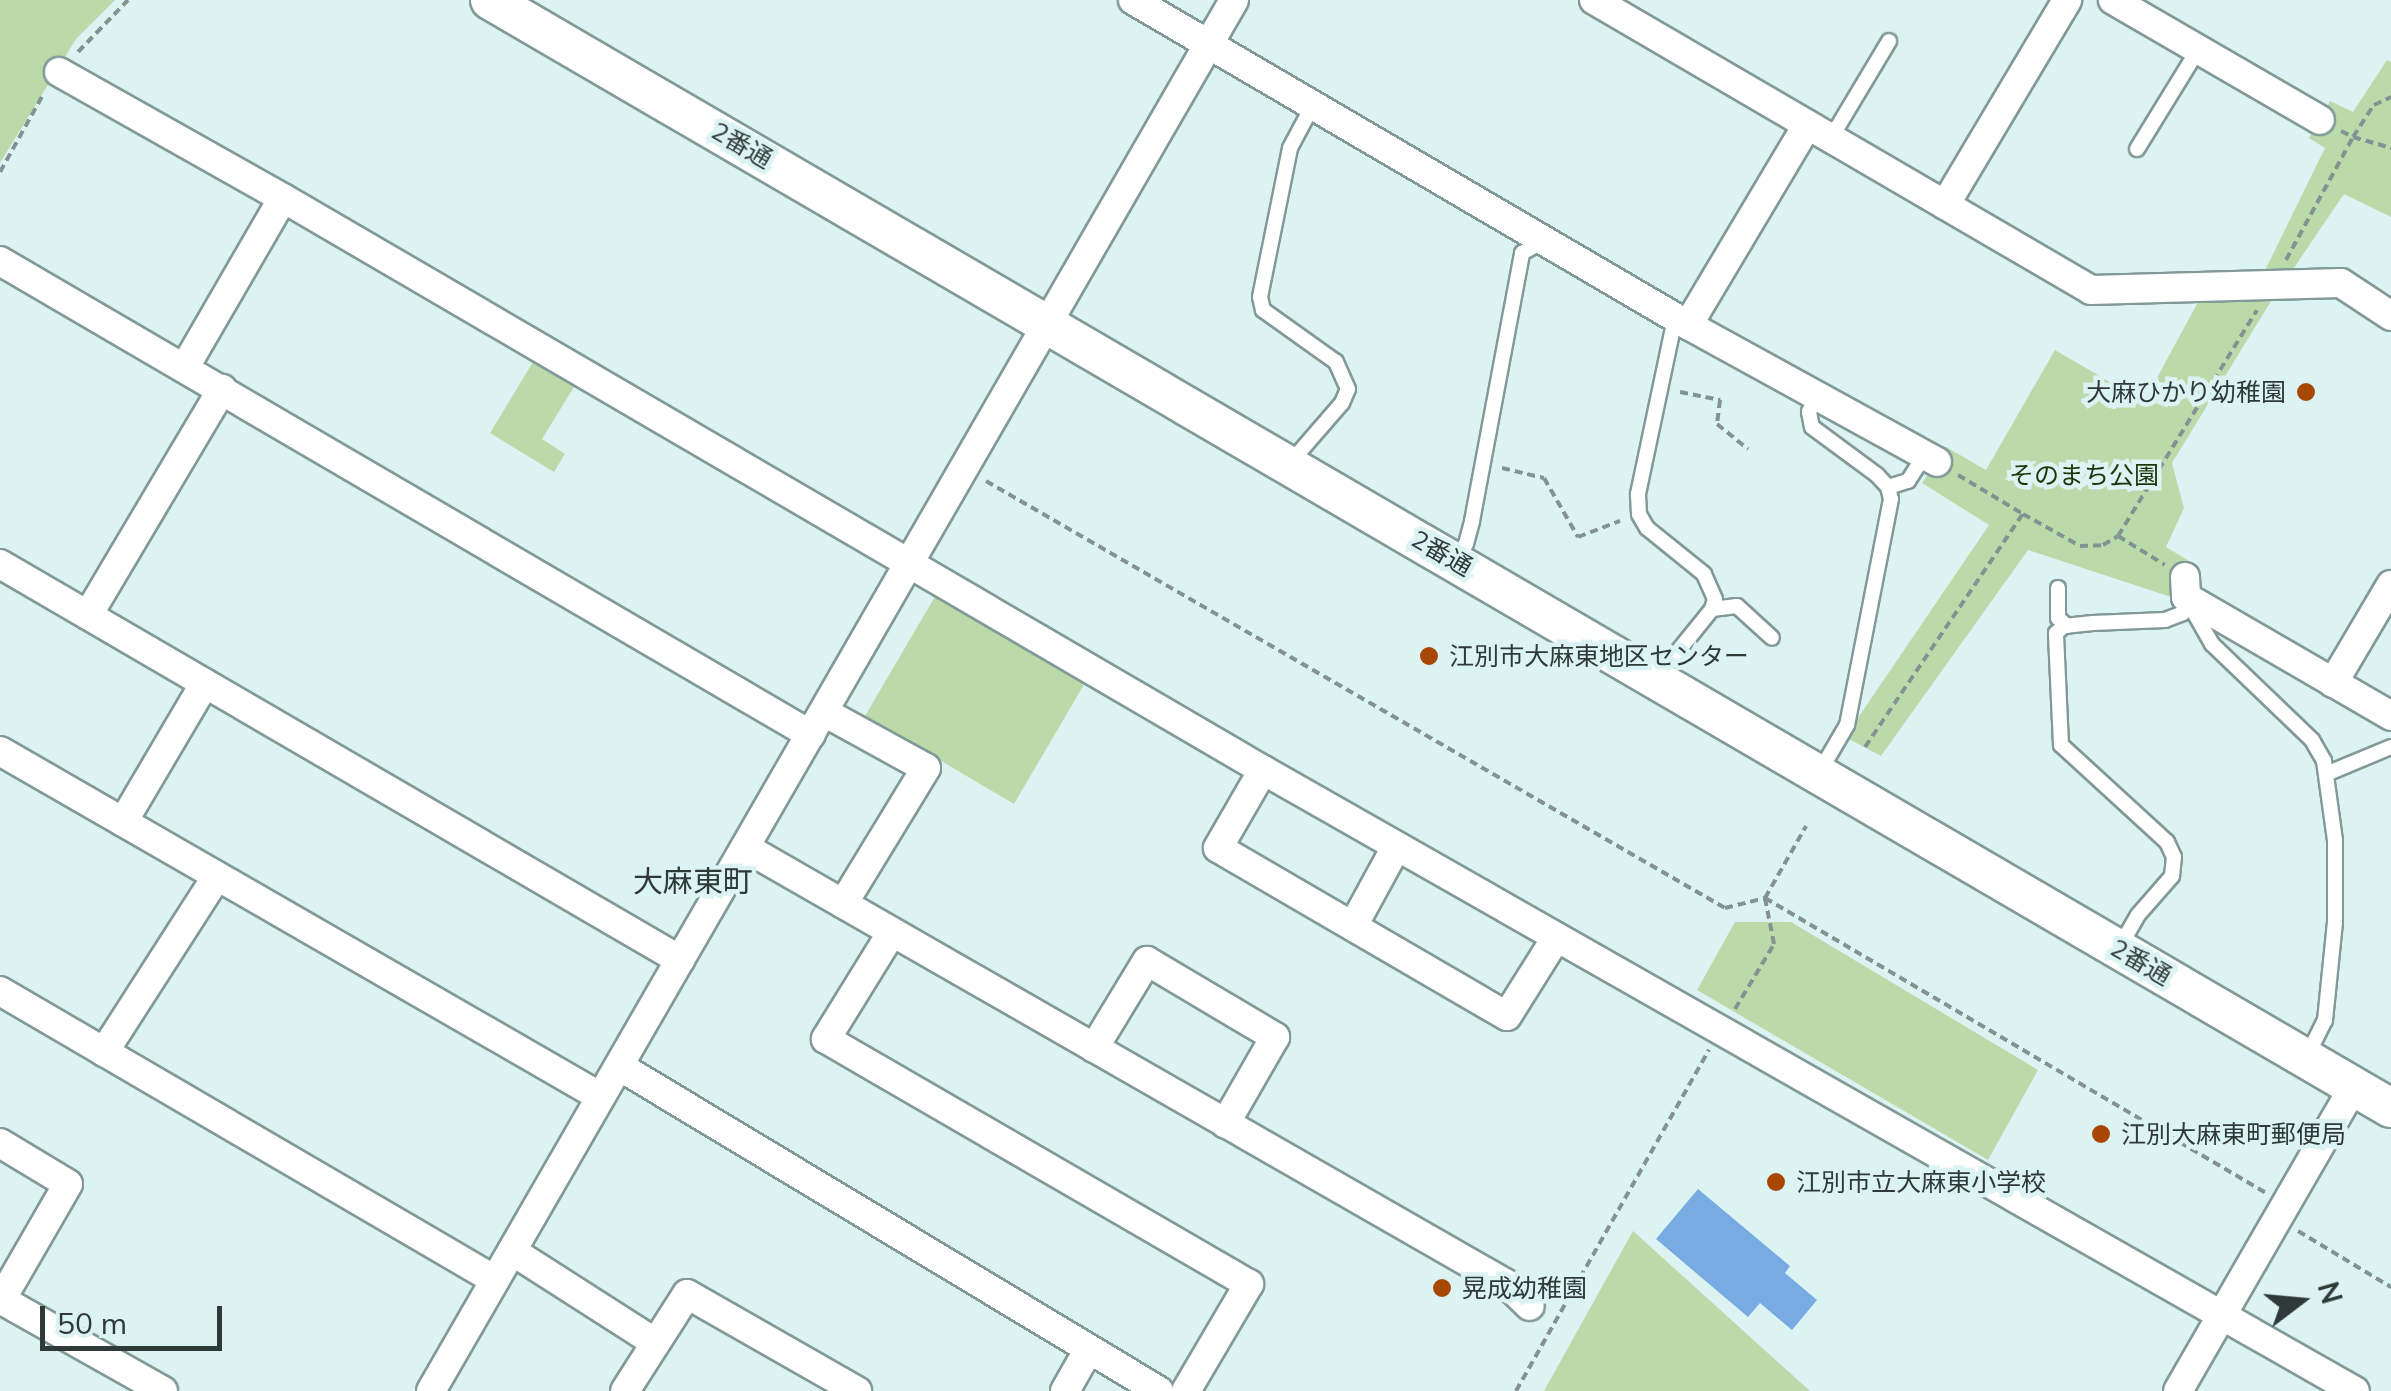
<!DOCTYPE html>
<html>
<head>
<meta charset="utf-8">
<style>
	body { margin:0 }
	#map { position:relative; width:2391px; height:1391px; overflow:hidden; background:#dbf3f2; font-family:Mulish,"Noto Sans JP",sans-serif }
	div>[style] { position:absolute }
	.green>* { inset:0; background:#bbdaaa }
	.water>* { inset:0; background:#79abe3 }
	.path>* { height:4px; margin-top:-2px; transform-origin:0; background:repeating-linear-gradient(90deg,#829392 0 8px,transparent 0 13px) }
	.roads { filter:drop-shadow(2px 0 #829998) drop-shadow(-2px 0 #829998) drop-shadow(0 2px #829998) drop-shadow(0 -2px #829998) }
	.lane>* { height:14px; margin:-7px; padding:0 7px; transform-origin:7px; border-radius:7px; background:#fff }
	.street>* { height:28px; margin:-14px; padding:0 14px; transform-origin:14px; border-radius:14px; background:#fff }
	.secondary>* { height:38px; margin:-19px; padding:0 19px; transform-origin:19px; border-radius:19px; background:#fff }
	.dots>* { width:28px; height:28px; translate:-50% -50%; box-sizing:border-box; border:5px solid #dbf3f2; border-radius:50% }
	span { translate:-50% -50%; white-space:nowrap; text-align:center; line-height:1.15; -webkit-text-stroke:9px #dbf3f2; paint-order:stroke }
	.street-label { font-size:25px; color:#2f3938 }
	.poi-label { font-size:25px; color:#2f3938 }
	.right { translate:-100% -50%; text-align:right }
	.left { translate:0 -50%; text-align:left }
	.park-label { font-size:25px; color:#1c3608 }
	.quarter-label { font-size:30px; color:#2f3938 }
	.north { position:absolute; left:2251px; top:1251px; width:100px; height:100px; -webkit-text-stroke:8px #dbf3f2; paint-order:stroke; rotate:74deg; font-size:28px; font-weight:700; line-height:40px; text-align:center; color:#2f3938 }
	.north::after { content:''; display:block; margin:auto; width:35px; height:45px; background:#2f3938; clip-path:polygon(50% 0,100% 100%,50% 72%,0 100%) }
	.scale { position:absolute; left:40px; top:1306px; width:182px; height:45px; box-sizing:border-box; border:5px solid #2f3938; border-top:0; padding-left:12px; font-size:30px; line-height:35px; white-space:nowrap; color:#2f3938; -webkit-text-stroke:8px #dbf3f2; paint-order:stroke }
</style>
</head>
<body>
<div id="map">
	<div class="green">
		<i style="clip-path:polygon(0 0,115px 0,76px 39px,0 163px)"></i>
		<i style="clip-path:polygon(2387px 60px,2391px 62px,2391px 217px,2344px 194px,2268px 306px,2172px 463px,2184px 508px,2166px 547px,2194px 564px,2171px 597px,2028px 550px,1881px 756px,1845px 737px,1989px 525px,1922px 483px,1946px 447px,1986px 470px,2055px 350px,2144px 402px,2198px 302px,2251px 299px,2325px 148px,2309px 138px,2330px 101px,2353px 112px)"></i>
		<i style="clip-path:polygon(536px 357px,577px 382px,542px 439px,565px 454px,554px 472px,490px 433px)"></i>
		<i style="clip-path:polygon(940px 588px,1089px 676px,1014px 804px,865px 716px)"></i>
		<i style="clip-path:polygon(1735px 922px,1791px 922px,2038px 1070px,1988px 1160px,1697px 990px)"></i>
		<i style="clip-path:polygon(1633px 1231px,1810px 1391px,1544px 1391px)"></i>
	</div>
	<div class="water">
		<i style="clip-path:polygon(1698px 1189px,1790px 1266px,1785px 1273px,1817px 1300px,1792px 1330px,1760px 1303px,1748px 1317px,1656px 1239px)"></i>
	</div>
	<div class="path">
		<i style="left:78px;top:52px;width:72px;rotate:-46.1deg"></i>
		<i style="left:2341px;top:131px;width:13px;rotate:27deg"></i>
		<i style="left:2353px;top:137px;width:38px;rotate:-57deg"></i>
		<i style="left:2374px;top:105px;width:19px;rotate:-25deg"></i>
		<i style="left:0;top:172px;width:90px;rotate:-60.9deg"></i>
		<i style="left:2286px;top:260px;width:140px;rotate:-61.4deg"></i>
		<i style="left:2353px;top:137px;width:40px;rotate:16deg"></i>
		<i style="left:1680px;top:392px;width:41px;rotate:11.3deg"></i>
		<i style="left:1720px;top:400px;width:24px;rotate:97deg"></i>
		<i style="left:1717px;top:424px;width:40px;rotate:39deg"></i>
		<i style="left:1502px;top:468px;width:43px;rotate:13.4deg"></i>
		<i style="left:1544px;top:478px;width:68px;rotate:60deg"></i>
		<i style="left:1578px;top:537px;width:45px;rotate:-20.9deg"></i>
		<i style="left:1958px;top:475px;width:76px;rotate:31deg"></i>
		<i style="left:986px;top:481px;width:853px;rotate:30.02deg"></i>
		<i style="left:1725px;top:908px;width:41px;rotate:-14deg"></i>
		<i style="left:1765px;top:898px;width:581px;rotate:30.49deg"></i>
		<i style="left:2118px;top:536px;width:55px;rotate:31.7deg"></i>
		<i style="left:1865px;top:747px;width:282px;rotate:-55.9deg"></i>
		<i style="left:2023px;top:514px;width:65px;rotate:29.3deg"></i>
		<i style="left:2080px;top:546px;width:23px;rotate:-2deg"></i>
		<i style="left:2103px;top:545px;width:17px;rotate:-31deg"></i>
		<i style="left:2118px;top:536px;width:265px;rotate:-58.4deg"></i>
		<i style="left:1735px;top:1009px;width:76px;rotate:-59deg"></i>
		<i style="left:1774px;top:944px;width:47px;rotate:-101.1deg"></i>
		<i style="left:1765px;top:898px;width:83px;rotate:-60.3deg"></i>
		<i style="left:2298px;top:1231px;width:109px;rotate:31.1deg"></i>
		<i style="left:1516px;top:1391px;width:392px;rotate:-60.5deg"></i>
	</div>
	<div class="roads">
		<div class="lane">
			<i style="left:1831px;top:138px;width:113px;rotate:-59.1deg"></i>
			<i style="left:2137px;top:149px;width:116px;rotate:-58.4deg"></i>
			<i style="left:1817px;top:396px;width:18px;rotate:117deg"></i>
			<i style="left:1809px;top:412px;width:15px;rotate:79deg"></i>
			<i style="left:1812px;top:427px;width:81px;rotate:36.4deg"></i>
			<i style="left:1877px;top:475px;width:16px;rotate:47deg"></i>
			<i style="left:1888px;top:487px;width:12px;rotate:76deg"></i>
			<i style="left:1891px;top:499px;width:230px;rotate:101deg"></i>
			<i style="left:1847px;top:725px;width:56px;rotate:120.3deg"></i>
			<i style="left:1290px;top:463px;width:79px;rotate:-49.1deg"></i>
			<i style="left:1342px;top:403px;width:15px;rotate:-67deg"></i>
			<i style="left:1348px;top:389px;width:30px;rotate:-114deg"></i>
			<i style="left:1336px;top:362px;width:90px;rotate:-144.5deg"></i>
			<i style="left:1263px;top:310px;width:13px;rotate:-103deg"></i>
			<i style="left:1260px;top:297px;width:152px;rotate:-78.6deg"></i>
			<i style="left:1290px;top:148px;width:49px;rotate:-61.9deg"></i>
			<i style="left:1888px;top:487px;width:21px;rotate:-17deg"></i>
			<i style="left:1908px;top:481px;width:31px;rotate:-57deg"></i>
			<i style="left:1456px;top:561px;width:20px;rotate:-60deg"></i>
			<i style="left:1466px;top:544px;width:24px;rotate:-75deg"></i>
			<i style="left:1472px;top:521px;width:273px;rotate:-79.4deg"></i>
			<i style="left:1522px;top:253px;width:25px;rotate:-29deg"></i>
			<i style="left:2058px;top:588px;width:30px;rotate:90deg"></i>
			<i style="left:2058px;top:618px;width:12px;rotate:42deg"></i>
			<i style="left:2191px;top:607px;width:43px;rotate:60.4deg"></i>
			<i style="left:2212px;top:644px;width:139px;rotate:43.8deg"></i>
			<i style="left:2312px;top:740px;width:24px;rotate:60deg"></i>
			<i style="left:2324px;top:761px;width:80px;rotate:82.1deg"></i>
			<i style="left:2335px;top:840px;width:82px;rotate:90deg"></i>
			<i style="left:2335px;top:922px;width:99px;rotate:95.8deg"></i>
			<i style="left:2325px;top:1020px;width:42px;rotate:116.6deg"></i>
			<i style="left:1712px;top:609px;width:25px;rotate:-7deg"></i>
			<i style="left:1737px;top:606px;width:47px;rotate:42.4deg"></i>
			<i style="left:1658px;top:676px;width:86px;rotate:-51.1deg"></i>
			<i style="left:1712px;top:609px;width:10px;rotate:-73deg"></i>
			<i style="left:1715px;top:599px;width:27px;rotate:-114deg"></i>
			<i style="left:1704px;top:574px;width:73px;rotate:-141.1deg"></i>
			<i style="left:1647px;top:528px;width:16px;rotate:-120deg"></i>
			<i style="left:1639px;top:514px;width:20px;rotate:-93deg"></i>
			<i style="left:1638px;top:494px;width:180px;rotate:-78.1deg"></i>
			<i style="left:2326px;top:774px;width:70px;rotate:-22.6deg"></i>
			<i style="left:2119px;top:948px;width:38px;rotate:-60deg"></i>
			<i style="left:2138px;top:915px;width:52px;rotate:-48.9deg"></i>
			<i style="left:2172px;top:876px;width:19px;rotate:-84deg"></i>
			<i style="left:2174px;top:857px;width:17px;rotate:-115deg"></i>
			<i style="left:2167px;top:842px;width:144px;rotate:-137.5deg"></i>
			<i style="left:2061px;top:745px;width:112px;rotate:-92.6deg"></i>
			<i style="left:2056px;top:633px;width:11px;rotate:-41deg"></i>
			<i style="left:2064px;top:626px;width:29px;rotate:-6deg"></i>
			<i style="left:2093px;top:623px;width:72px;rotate:-2.4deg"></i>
			<i style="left:2165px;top:620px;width:19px;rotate:-21deg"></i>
			<i style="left:2183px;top:613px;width:16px;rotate:-79deg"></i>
		</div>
		<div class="street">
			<i style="left:1133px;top:0;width:643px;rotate:30.35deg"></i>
			<i style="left:1688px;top:325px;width:284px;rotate:28.8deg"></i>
			<i style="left:1594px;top:0;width:575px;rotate:30.26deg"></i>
			<i style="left:2091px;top:290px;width:250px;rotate:-1.6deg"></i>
			<i style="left:2341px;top:283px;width:60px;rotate:33.4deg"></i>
			<i style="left:2113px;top:0;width:239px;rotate:30.1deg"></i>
			<i style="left:59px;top:72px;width:257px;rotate:29.4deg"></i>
			<i style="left:283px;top:198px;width:1135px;rotate:30.27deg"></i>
			<i style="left:1263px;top:770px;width:1256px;rotate:29.63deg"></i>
			<i style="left:1945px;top:205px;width:239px;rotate:-59.2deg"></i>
			<i style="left:0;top:261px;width:939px;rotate:30.3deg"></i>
			<i style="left:1688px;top:325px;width:233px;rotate:-59.2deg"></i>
			<i style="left:185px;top:367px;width:195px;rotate:-59.9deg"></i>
			<i style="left:0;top:564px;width:787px;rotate:30.21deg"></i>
			<i style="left:2185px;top:577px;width:20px;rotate:87deg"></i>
			<i style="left:2186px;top:597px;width:237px;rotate:30.1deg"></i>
			<i style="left:88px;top:615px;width:263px;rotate:-59.3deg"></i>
			<i style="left:2333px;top:683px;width:114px;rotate:-59.4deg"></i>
			<i style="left:824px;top:712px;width:116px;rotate:28.8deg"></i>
			<i style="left:926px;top:768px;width:159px;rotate:121.4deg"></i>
			<i style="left:0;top:751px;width:693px;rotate:29.93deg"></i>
			<i style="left:1263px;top:770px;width:90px;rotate:120deg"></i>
			<i style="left:1218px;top:848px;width:334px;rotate:30.2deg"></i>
			<i style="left:1507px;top:1016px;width:92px;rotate:-57.9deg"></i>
			<i style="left:123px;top:822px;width:161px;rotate:-59.5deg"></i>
			<i style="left:746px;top:848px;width:878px;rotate:29.83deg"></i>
			<i style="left:1508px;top:1285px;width:30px;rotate:44deg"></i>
			<i style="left:1353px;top:926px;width:90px;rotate:-61.4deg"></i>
			<i style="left:892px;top:932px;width:126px;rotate:121.7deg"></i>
			<i style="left:826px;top:1039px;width:489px;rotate:30.1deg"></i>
			<i style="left:1249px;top:1284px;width:124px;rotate:120.5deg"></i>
			<i style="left:0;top:991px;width:573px;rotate:30.28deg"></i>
			<i style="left:1094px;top:1048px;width:102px;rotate:-58.7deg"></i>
			<i style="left:1147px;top:961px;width:149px;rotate:30.7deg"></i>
			<i style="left:1275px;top:1037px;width:100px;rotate:119.9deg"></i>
			<i style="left:104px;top:1052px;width:209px;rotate:-57.3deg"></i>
			<i style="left:619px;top:1066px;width:630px;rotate:31.04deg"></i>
			<i style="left:0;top:1143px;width:79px;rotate:31.1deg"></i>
			<i style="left:68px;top:1184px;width:134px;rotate:120deg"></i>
			<i style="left:512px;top:1251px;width:167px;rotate:32.6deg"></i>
			<i style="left:0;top:1299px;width:187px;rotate:29.4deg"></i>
			<i style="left:431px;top:1391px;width:1606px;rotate:-60deg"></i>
			<i style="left:625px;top:1391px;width:115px;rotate:-57.4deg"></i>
			<i style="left:687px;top:1294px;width:196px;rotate:29.7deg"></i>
			<i style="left:1065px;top:1391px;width:48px;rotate:-60.3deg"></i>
			<i style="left:2178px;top:1391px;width:352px;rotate:-60deg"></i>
		</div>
		<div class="secondary">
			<i style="left:490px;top:0;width:2200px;rotate:30.24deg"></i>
		</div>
	</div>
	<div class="dots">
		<i style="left:2306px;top:392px;background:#a84702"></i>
		<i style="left:1429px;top:656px;background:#a84702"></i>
		<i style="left:2101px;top:1134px;background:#a84702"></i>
		<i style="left:1776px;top:1182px;background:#a84702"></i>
		<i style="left:1442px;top:1288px;background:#a84702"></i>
	</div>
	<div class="street-label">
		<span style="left:742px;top:145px;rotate:30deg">2番通</span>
		<span style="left:1442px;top:553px;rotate:30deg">2番通</span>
		<span style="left:2141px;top:962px;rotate:30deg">2番通</span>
	</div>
	<div class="poi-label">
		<span class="right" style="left:2286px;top:392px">大麻ひかり幼稚園</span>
		<span class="left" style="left:1449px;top:656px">江別市大麻東地区センター</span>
		<span class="left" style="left:2121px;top:1134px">江別大麻東町郵便局</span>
		<span class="left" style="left:1796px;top:1182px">江別市立大麻東小学校</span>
		<span class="left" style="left:1462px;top:1288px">晃成幼稚園</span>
	</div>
	<div class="park-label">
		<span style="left:2084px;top:475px">そのまち公園</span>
	</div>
	<div class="quarter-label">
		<span style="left:693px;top:881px">大麻東町</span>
	</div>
	<div class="north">N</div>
	<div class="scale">50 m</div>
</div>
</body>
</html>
